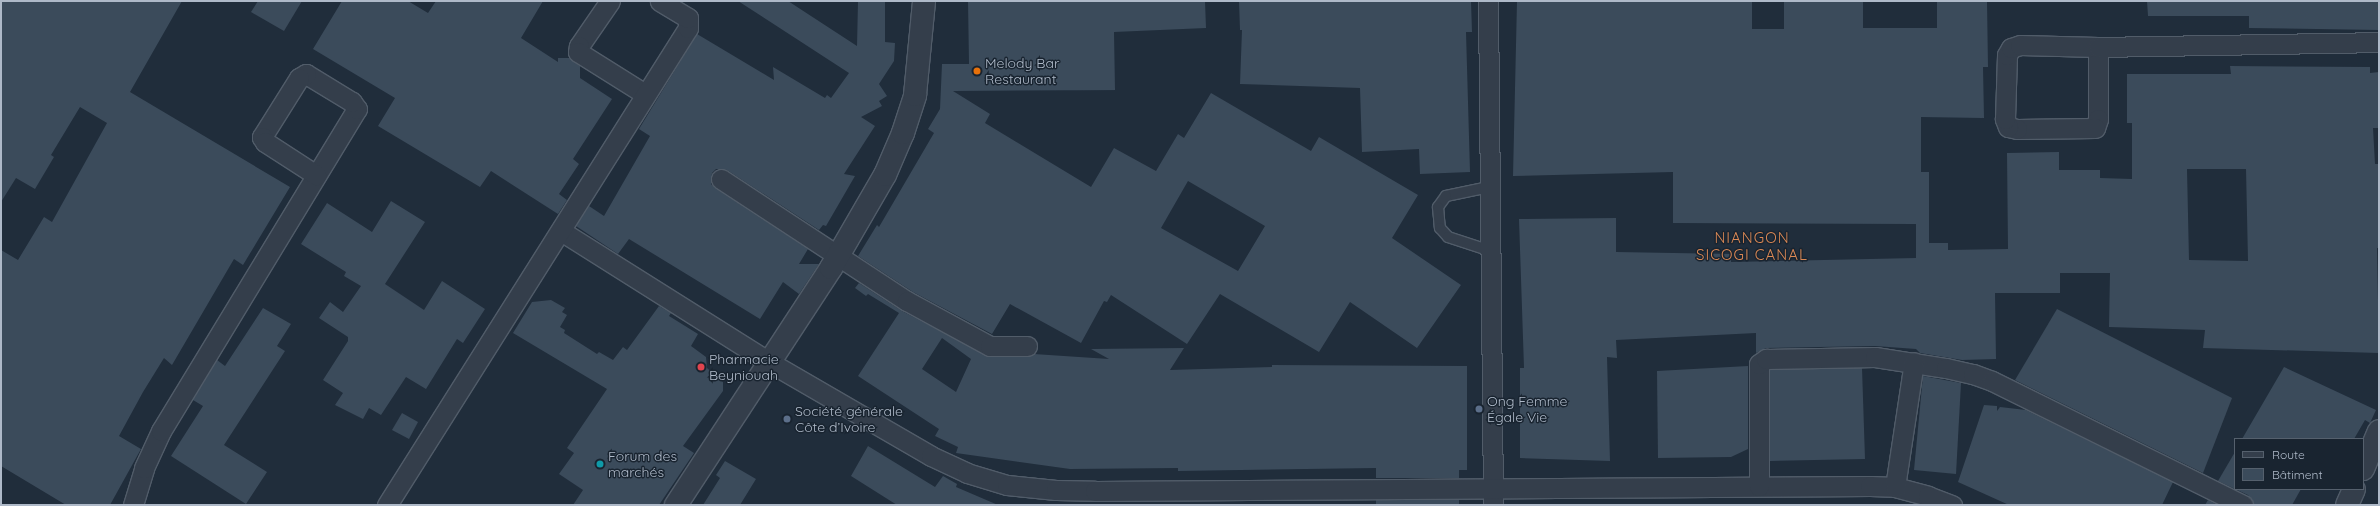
<!DOCTYPE html>
<html>
<head>
<meta charset="utf-8">
<style>
	body { margin:0 }
	#map { position:relative; width:2380px; height:506px; overflow:hidden; background:#202d3b; font-family:Quicksand,sans-serif }
	div>[style] { position:absolute }
	.building>* { inset:0; background:#3b4b5b }
	.roads { filter:drop-shadow(1px 0 #515c69) drop-shadow(-1px 0 #515c69) drop-shadow(0 1px #515c69) drop-shadow(0 -1px #515c69) }
	.service>* { height:10px; margin:-5px; padding:0 5px; transform-origin:5px; border-radius:5px; background:#343e4b }
	.minor>* { height:19px; margin:-9.5px; padding:0 9.5px; transform-origin:9.5px; border-radius:9.5px; background:#343e4b }
	.tertiary>* { height:22px; margin:-11px; padding:0 11px; transform-origin:11px; border-radius:11px; background:#343e4b }
	.dots>* { width:11px; height:11px; translate:-50% -50%; box-sizing:border-box; border:2px solid #192430; border-radius:50% }
	span { translate:-50% -50%; white-space:nowrap; text-align:center; line-height:1.15; -webkit-text-stroke:3px #192430; paint-order:stroke }
	.poi-label { font-size:14px; color:#aeb9c8 }
	.left { translate:0 -50%; text-align:left }
	.neighbourhood-label { font-size:15px; color:#dc8955; letter-spacing:1px }
	.frame { position:absolute; inset:0; border:2px solid #aeb9c8; pointer-events:none }
	.legend { position:absolute; left:2234px; top:438px; width:130px; height:52px; box-sizing:border-box; background:#192430; border:1px solid #55606d; margin:0; padding:5px 7px; list-style:none; font-size:12px; color:#aeb9c8 }
	.legend li { display:flex; align-items:center; gap:8px; height:20px }
	.legend b { width:20px; border:1px solid #55606d }
</style>
</head>
<body>
<div id="map">
	<div class="building">
		<i style="clip-path:polygon(1px 1px,182px 1px,130px 92px,290px 187px,243px 265px,234px 259px,172px 365px,164px 358px,143px 392px,119px 436px,141px 449px,110px 505px,66px 505px,1px 466px,1px 250px,18px 260px,44px 217px,52px 222px,107px 123px,80px 107px,51px 155px,54px 157px,35px 189px,16px 178px,1px 202px)"></i>
		<i style="clip-path:polygon(258px 1px,302px 1px,284px 31px,251px 12px)"></i>
		<i style="clip-path:polygon(342px 1px,408px 1px,428px 13px,436px 1px,543px 1px,521px 38px,558px 62px,558px 58px,569px 58px,580px 66px,580px 78px,612px 99px,573px 159px,579px 164px,559px 194px,567px 200px,558px 214px,491px 171px,480px 187px,378px 126px,395px 98px,313px 49px)"></i>
		<i style="clip-path:polygon(738px 1px,788px 1px,857px 46px,858px 1px,885px 1px,885px 42px,895px 43px,894px 61px,879px 84px,887px 96px,879px 101px,882px 106px,861px 117px,875px 126px,844px 174px,855px 176px,826px 226px,823px 225px,819px 230px,727px 170px,716px 169px,712px 173px,711px 184px,715px 188px,808px 249px,799px 264px,819px 264px,799px 294px,783px 282px,760px 319px,629px 239px,618px 254px,576px 226px,589px 206px,604px 216px,650px 136px,639px 129px,697px 34px,774px 80px,773px 67px,825px 98px,827px 95px,831px 98px,849px 73px)"></i>
		<i style="clip-path:polygon(evenodd,968px 1px,1205px 1px,1206px 28px,1114px 32px,1115px 90px,953px 91px,990px 114px,985px 123px,1091px 187px,1114px 148px,1156px 171px,1178px 134px,1184px 138px,1211px 93px,1311px 151px,1319px 137px,1418px 195px,1392px 238px,1461px 285px,1417px 348px,1350px 302px,1319px 352px,1220px 294px,1187px 344px,1111px 295px,1107px 302px,1104px 301px,1081px 343px,1010px 304px,992px 334px,913px 292px,858px 256px,877px 225px,879px 227px,934px 133px,928px 129px,940px 109px,942px 64px,969px 64px,968px 1px,1188px 181px,1265px 226px,1238px 271px,1161px 228px,1188px 181px)"></i>
		<i style="clip-path:polygon(1239px 1px,1471px 1px,1472px 32px,1466px 32px,1470px 172px,1420px 174px,1419px 149px,1362px 152px,1360px 88px,1240px 84px,1242px 30px,1240px 30px)"></i>
		<i style="clip-path:polygon(evenodd,1517px 1px,1752px 1px,1752px 29px,1784px 29px,1784px 1px,1863px 1px,1863px 28px,1937px 28px,1937px 1px,1987px 1px,1988px 67px,1983px 67px,1984px 118px,1921px 117px,1921px 172px,1929px 172px,1929px 243px,1948px 243px,1948px 250px,2008px 249px,2007px 153px,2059px 152px,2059px 170px,2100px 170px,2100px 178px,2132px 179px,2132px 123px,2127px 123px,2127px 74px,2231px 74px,2230px 66px,2370px 67px,2370px 73px,2379px 72px,2379px 128px,2373px 128px,2375px 164px,2379px 164px,2379px 248px,2377px 248px,2379px 353px,2203px 348px,2205px 330px,2109px 327px,2110px 273px,2060px 273px,2060px 293px,1995px 293px,1996px 359px,1962px 360px,1920px 353px,1916px 349px,1875px 346px,1766px 348px,1756px 353px,1756px 333px,1616px 340px,1617px 358px,1607px 357px,1610px 461px,1520px 458px,1520px 368px,1524px 368px,1519px 219px,1616px 218px,1616px 252px,1731px 254px,1731px 262px,1916px 258px,1916px 224px,1673px 223px,1673px 172px,1513px 176px,1517px 1px,2187px 169px,2246px 169px,2248px 261px,2189px 260px,2187px 169px)"></i>
		<i style="clip-path:polygon(2147px 1px,2379px 1px,2379px 30px,2249px 28px,2249px 16px,2148px 16px)"></i>
		<i style="clip-path:polygon(391px 201px,425px 222px,385px 284px,424px 310px,442px 281px,485px 309px,463px 343px,457px 339px,426px 389px,406px 377px,381px 415px,369px 408px,363px 419px,335px 405px,343px 393px,323px 380px,348px 341px,348px 337px,319px 318px,330px 302px,343px 312px,361px 286px,344px 276px,346px 272px,301px 244px,327px 203px,372px 232px)"></i>
		<i style="clip-path:polygon(evenodd,859px 283px,902px 311px,990px 357px,1027px 357px,1034px 354px,1109px 359px,1091px 349px,1184px 348px,1170px 370px,1272px 367px,1272px 365px,1467px 366px,1467px 470px,1459px 470px,1459px 478px,1376px 478px,1376px 468px,1178px 471px,1178px 468px,1070px 469px,956px 453px,958px 447px,935px 436px,939px 429px,858px 376px,899px 313px,868px 294px,866px 296px,855px 288px,859px 283px,942px 338px,971px 359px,956px 392px,922px 369px,942px 338px)"></i>
		<i style="clip-path:polygon(551px 300px,565px 308px,562px 312px,567px 315px,560px 327px,565px 330px,564px 333px,597px 354px,599px 352px,613px 360px,623px 347px,627px 350px,659px 306px,671px 313px,669px 316px,698px 334px,691px 346px,706px 357px,707px 368px,723px 382px,723px 391px,683px 446px,694px 453px,659px 505px,573px 505px,583px 490px,559px 474px,574px 453px,567px 448px,607px 389px,513px 333px,532px 302px)"></i>
		<i style="clip-path:polygon(263px 308px,291px 324px,277px 346px,285px 351px,224px 445px,267px 472px,246px 504px,171px 456px,203px 406px,193px 400px,217px 360px,225px 366px)"></i>
		<i style="clip-path:polygon(2057px 309px,2232px 398px,2203px 473px,2015px 380px)"></i>
		<i style="clip-path:polygon(1748px 366px,1748px 449px,1731px 457px,1658px 458px,1657px 371px)"></i>
		<i style="clip-path:polygon(2284px 367px,2376px 410px,2370px 423px,2365px 420px,2354px 439px,2242px 439px)"></i>
		<i style="clip-path:polygon(1862px 368px,1865px 459px,1770px 461px,1770px 370px)"></i>
		<i style="clip-path:polygon(1923px 376px,1961px 383px,1956px 474px,1914px 470px)"></i>
		<i style="clip-path:polygon(1984px 405px,1997px 406px,1997px 411px,2000px 407px,2026px 410px,2173px 482px,2162px 505px,2009px 505px,1958px 482px)"></i>
		<i style="clip-path:polygon(402px 413px,418px 422px,409px 439px,392px 430px)"></i>
		<i style="clip-path:polygon(868px 446px,935px 487px,943px 476px,957px 484px,956px 487px,998px 505px,897px 505px,851px 476px)"></i>
		<i style="clip-path:polygon(2235px 452px,2235px 489px,2218px 481px)"></i>
		<i style="clip-path:polygon(725px 461px,756px 479px,740px 505px,703px 505px,720px 478px,716px 475px)"></i>
		<i style="clip-path:polygon(2235px 489px,2301px 489px,2292px 505px,2254px 505px,2248px 495px)"></i>
		<i style="clip-path:polygon(1376px 500px,1459px 500px,1459px 505px,1376px 505px)"></i>
		<i style="clip-path:polygon(2208px 500px,2218px 505px,2205px 505px)"></i>
	</div>
	<div class="roads">
		<div class="service">
			<i style="left:1489px;top:187px;width:44px;rotate:168.2deg"></i>
			<i style="left:1446px;top:196px;width:14px;rotate:126deg"></i>
			<i style="left:1438px;top:207px;width:21px;rotate:85deg"></i>
			<i style="left:1440px;top:228px;width:12px;rotate:48deg"></i>
			<i style="left:1448px;top:237px;width:45px;rotate:18deg"></i>
		</div>
		<div class="minor">
			<i style="left:610px;top:1px;width:55px;rotate:124.6deg"></i>
			<i style="left:579px;top:46px;width:6px;rotate:99deg"></i>
			<i style="left:578px;top:52px;width:79px;rotate:32.1deg"></i>
			<i style="left:1488px;top:1px;width:504px;rotate:89.43deg"></i>
			<i style="left:2098px;top:47px;width:72px;rotate:90deg"></i>
			<i style="left:2098px;top:119px;width:9px;rotate:108deg"></i>
			<i style="left:2095px;top:128px;width:78px;rotate:179.3deg"></i>
			<i style="left:2017px;top:129px;width:9px;rotate:-167deg"></i>
			<i style="left:2008px;top:127px;width:9px;rotate:-111deg"></i>
			<i style="left:2005px;top:119px;width:64px;rotate:-88.2deg"></i>
			<i style="left:2007px;top:55px;width:8px;rotate:-60deg"></i>
			<i style="left:2011px;top:48px;width:9px;rotate:-18deg"></i>
			<i style="left:2020px;top:45px;width:78px;rotate:1.5deg"></i>
			<i style="left:2098px;top:47px;width:281px;rotate:-1deg"></i>
			<i style="left:721px;top:179px;width:222px;rotate:33.3deg"></i>
			<i style="left:907px;top:301px;width:94px;rotate:28.5deg"></i>
			<i style="left:990px;top:346px;width:37px"></i>
			<i style="left:561px;top:231px;width:246px;rotate:32.2deg"></i>
			<i style="left:769px;top:362px;width:187px;rotate:30.1deg"></i>
			<i style="left:931px;top:456px;width:40px;rotate:25deg"></i>
			<i style="left:967px;top:473px;width:42px;rotate:16.7deg"></i>
			<i style="left:1007px;top:485px;width:49px;rotate:5.8deg"></i>
			<i style="left:1056px;top:490px;width:39px;rotate:1deg"></i>
			<i style="left:1095px;top:491px;width:775px;rotate:-0.37deg"></i>
			<i style="left:1870px;top:486px;width:25px;rotate:2deg"></i>
			<i style="left:1895px;top:487px;width:34px;rotate:15deg"></i>
			<i style="left:1928px;top:496px;width:26px;rotate:21deg"></i>
			<i style="left:1759px;top:486px;width:122px;rotate:-90deg"></i>
			<i style="left:1759px;top:364px;width:9px;rotate:-36deg"></i>
			<i style="left:1766px;top:359px;width:109px;rotate:-1.1deg"></i>
			<i style="left:1875px;top:357px;width:72px;rotate:8.8deg"></i>
			<i style="left:1946px;top:368px;width:28px;rotate:13deg"></i>
			<i style="left:1973px;top:374px;width:20px;rotate:20deg"></i>
			<i style="left:1992px;top:381px;width:280px;rotate:26.3deg"></i>
			<i style="left:1895px;top:487px;width:126px;rotate:-81.4deg"></i>
			<i style="left:133px;top:505px;width:39px;rotate:-73deg"></i>
			<i style="left:144px;top:468px;width:41px;rotate:-65.3deg"></i>
			<i style="left:161px;top:431px;width:377px;rotate:-58.7deg"></i>
			<i style="left:357px;top:109px;width:9px;rotate:-126deg"></i>
			<i style="left:352px;top:102px;width:54px;rotate:-148.7deg"></i>
			<i style="left:306px;top:74px;width:8px;rotate:150deg"></i>
			<i style="left:299px;top:78px;width:70px;rotate:122.1deg"></i>
			<i style="left:262px;top:137px;width:6px;rotate:59deg"></i>
			<i style="left:265px;top:142px;width:61px;rotate:32.9deg"></i>
			<i style="left:387px;top:505px;width:564px;rotate:-57.75deg"></i>
			<i style="left:688px;top:28px;width:10px;rotate:-90deg"></i>
			<i style="left:688px;top:18px;width:33px;rotate:-149deg"></i>
		</div>
		<div class="tertiary">
			<i style="left:2363px;top:469px;width:41px;rotate:-67.2deg"></i>
			<i style="left:676px;top:505px;width:283px;rotate:-56.8deg"></i>
			<i style="left:831px;top:268px;width:108px;rotate:-59.9deg"></i>
			<i style="left:885px;top:175px;width:46px;rotate:-66.8deg"></i>
			<i style="left:903px;top:133px;width:40px;rotate:-72deg"></i>
			<i style="left:915px;top:95px;width:94px;rotate:-84.5deg"></i>
			<i style="left:2347px;top:505px;width:17px;rotate:-66deg"></i>
		</div>
	</div>
	<div class="dots">
		<i style="left:977px;top:71px;background:#e8710a"></i>
		<i style="left:701px;top:367px;background:#e0444e"></i>
		<i style="left:1479px;top:409px;background:#5c6f8a"></i>
		<i style="left:787px;top:419px;background:#5c6f8a"></i>
		<i style="left:600px;top:464px;background:#0f9aa8"></i>
	</div>
	<div class="poi-label">
		<span class="left" style="left:985px;top:71px">Melody Bar<br>Restaurant</span>
		<span class="left" style="left:709px;top:367px">Pharmacie<br>Beyniouah</span>
		<span class="left" style="left:1487px;top:409px">Ong Femme<br>Égale Vie</span>
		<span class="left" style="left:795px;top:419px">Société générale<br>Côte d’Ivoire</span>
		<span class="left" style="left:608px;top:464px">Forum des<br>marchés</span>
	</div>
	<div class="neighbourhood-label">
		<span style="left:1752px;top:246px">NIANGON<br>SICOGI CANAL</span>
	</div>
	<div class="frame"></div>
	<ul class="legend">
	<li><b style="height:5px;background:#343e4b"></b>Route</li>
	<li><b style="height:11px;background:#3b4b5b"></b>Bâtiment</li>
	</ul>
</div>
</body>
</html>
